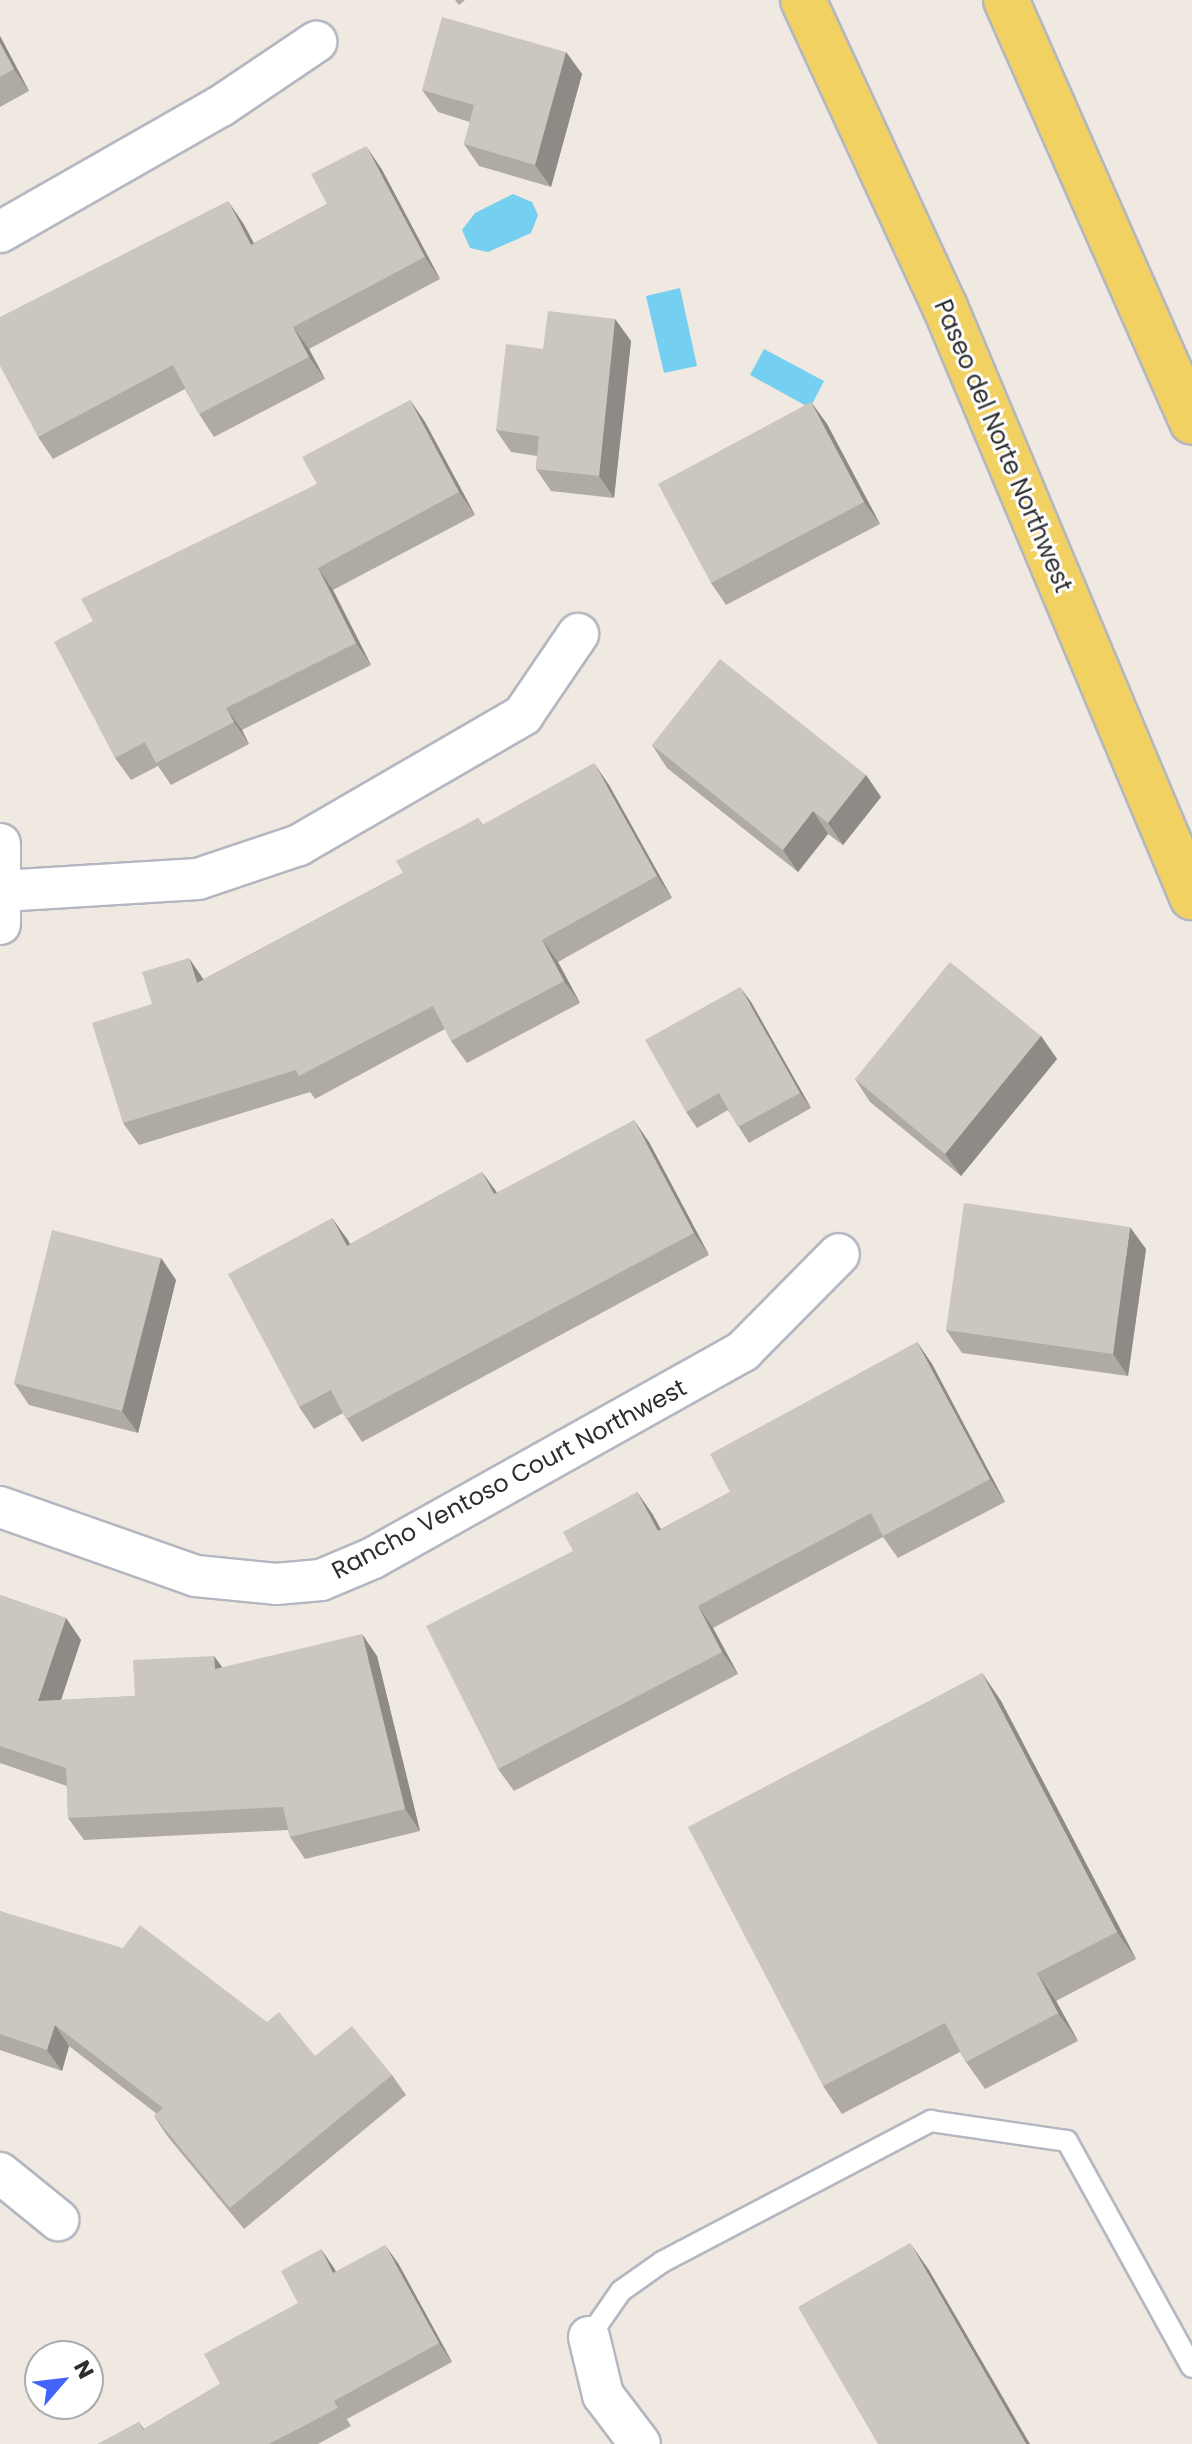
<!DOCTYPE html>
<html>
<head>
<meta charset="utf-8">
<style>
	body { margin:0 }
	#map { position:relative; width:1192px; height:2444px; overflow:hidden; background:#efe9e1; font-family:Poppins,sans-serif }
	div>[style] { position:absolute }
	.water>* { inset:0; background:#75cff0 }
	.roads { filter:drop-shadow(2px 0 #b4b7c1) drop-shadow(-2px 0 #b4b7c1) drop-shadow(0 2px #b4b7c1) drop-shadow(0 -2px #b4b7c1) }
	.service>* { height:20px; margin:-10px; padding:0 10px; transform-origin:10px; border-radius:10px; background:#fff }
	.minor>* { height:40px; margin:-20px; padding:0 20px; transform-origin:20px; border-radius:20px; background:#fff }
	.primary>* { height:44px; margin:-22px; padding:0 22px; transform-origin:22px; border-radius:22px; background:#f2d163 }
	.wall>* { inset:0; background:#afaba4 }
	.shaded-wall>* { inset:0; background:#8e8b86 }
	.building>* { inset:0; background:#cbc7bf }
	span { translate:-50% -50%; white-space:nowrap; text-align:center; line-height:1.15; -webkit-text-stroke:6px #fff; paint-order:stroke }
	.street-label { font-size:24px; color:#2e2e2e }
	.north { position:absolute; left:24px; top:2340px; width:80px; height:80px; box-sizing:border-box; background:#fff; border:2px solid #ababab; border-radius:50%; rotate:62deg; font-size:22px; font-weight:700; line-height:32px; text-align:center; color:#2e2e2e }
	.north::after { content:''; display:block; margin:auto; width:28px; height:36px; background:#4264fb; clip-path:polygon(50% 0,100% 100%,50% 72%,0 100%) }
</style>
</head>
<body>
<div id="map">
	<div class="water">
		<i style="clip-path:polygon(513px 194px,532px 202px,538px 215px,531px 233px,488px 252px,470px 248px,462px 230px,475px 213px)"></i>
		<i style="clip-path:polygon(680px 288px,697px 366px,664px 373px,646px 296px)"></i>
		<i style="clip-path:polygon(764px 349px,824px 381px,810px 408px,750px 375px)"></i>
	</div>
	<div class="roads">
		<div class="service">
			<i style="left:589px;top:2337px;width:56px;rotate:-55.2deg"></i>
			<i style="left:621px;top:2291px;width:50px;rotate:-35.3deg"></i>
			<i style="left:662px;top:2262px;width:304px;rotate:-27.7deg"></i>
			<i style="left:931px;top:2121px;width:137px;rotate:8.4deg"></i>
			<i style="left:1067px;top:2141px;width:258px;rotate:61.1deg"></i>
		</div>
		<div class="minor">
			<i style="left:0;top:232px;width:254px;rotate:-29.7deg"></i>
			<i style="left:221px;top:106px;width:115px;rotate:-34deg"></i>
			<i style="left:0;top:844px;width:80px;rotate:90deg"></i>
			<i style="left:2px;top:891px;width:196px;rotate:-3.5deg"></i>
			<i style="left:198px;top:879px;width:107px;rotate:-18.6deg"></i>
			<i style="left:299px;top:845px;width:259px;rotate:-30.1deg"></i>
			<i style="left:523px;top:715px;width:98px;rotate:-55.8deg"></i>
			<i style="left:0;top:1507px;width:208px;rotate:19.4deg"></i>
			<i style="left:196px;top:1576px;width:80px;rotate:5.7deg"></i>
			<i style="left:276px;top:1584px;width:45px;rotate:-5.1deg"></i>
			<i style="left:321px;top:1580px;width:56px;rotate:-22.9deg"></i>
			<i style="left:373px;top:1558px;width:424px;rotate:-29.2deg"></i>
			<i style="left:743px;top:1351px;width:136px;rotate:-45.3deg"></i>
			<i style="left:0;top:2173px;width:75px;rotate:39deg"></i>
			<i style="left:589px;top:2337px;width:60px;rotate:76.4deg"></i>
			<i style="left:603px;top:2395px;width:61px;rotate:52.9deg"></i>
		</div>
		<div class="primary">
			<i style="left:803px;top:0;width:338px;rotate:65.2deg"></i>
			<i style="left:945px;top:307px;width:640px;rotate:67.28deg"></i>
			<i style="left:1006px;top:0;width:461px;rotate:66.2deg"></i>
		</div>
	</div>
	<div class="wall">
		<i style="clip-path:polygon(455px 0,465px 0,459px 5px)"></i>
		<i style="clip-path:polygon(0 36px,29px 91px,0 107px)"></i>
		<i style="clip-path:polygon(566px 52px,582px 74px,551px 187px,479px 166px,464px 144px,470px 122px,438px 112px,422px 90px)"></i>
		<i style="clip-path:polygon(381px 168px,440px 279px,309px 349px,325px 379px,214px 437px,199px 414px,185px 389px,53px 459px,38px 437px,243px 223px,254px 243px,327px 204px)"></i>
		<i style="clip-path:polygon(615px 319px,631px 341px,614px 498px,551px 491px,536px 469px,537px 456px,511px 452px,496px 430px,543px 349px)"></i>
		<i style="clip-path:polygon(410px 400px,425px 422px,475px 515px,333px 590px,371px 665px,242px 730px,249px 744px,171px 785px,158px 766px,131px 780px,115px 758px,93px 621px,317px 484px)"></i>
		<i style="clip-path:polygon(811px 402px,827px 424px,880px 524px,726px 605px,711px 583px)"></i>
		<i style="clip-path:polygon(652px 745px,866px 775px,881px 797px,843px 845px,828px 834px,798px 872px,667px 768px)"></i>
		<i style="clip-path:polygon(609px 785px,672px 898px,558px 962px,580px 1003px,467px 1063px,451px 1041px,445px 1029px,315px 1099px,310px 1092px,139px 1145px,123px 1123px,152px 1004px,204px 979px,403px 873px,478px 818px,483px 825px)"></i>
		<i style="clip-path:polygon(751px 1002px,811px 1108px,749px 1143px,728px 1110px,697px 1128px,686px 1112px)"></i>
		<i style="clip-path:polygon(1041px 1036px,1057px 1059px,961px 1176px,870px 1102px,855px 1079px)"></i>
		<i style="clip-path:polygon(649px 1142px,709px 1255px,362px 1442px,343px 1413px,314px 1429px,299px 1407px,332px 1218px,350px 1244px,482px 1172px,497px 1193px)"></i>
		<i style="clip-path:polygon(1146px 1249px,1128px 1376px,962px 1353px,946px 1330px)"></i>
		<i style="clip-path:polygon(161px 1258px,176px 1280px,138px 1433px,29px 1405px,14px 1383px)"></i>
		<i style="clip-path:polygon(917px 1342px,932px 1364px,1005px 1502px,898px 1558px,883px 1537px,713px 1628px,738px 1674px,514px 1791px,498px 1769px,573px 1551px,637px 1492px,653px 1515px,661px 1529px,730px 1492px)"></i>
		<i style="clip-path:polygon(0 1595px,66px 1618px,81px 1640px,61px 1700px,135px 1696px,214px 1656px,222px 1668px,377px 1656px,420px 1831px,305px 1859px,290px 1837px,288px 1830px,84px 1840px,68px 1818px,67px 1786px,0 1763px)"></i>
		<i style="clip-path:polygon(982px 1673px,1001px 1701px,1136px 1959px,1056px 2001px,1078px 2041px,985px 2089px,966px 2062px,960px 2052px,842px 2114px,823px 2086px)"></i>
		<i style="clip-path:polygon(0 1911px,267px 2022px,315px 2056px,392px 2075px,406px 2095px,244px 2229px,168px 2137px,154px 2116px,157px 2114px,69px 2046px,62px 2071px,0 2050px)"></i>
		<i style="clip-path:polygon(321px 2249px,336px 2272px,398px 2263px,452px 2362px,347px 2419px,351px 2426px,318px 2444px,98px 2444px,139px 2422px,144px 2429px,220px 2384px,298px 2303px)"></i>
	</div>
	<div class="shaded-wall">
		<i style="clip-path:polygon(0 36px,29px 91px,14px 69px,0 43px)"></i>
		<i style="clip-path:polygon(566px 52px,582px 74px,551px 187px,535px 165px)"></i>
		<i style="clip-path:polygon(366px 146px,381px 168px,440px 279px,425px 257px)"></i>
		<i style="clip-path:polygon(228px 201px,243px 223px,266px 267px,251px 245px)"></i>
		<i style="clip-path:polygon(615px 319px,631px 341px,614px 498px,599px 476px)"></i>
		<i style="clip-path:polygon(293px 327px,309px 349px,325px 379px,309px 357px)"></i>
		<i style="clip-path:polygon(410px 400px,425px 422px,475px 515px,459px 492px)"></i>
		<i style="clip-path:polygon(811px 402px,827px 424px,880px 524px,864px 502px)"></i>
		<i style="clip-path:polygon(318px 568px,333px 590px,371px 665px,356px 643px)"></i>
		<i style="clip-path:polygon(226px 708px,242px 730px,249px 744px,234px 722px)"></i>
		<i style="clip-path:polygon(594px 763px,609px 785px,672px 898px,657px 876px)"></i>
		<i style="clip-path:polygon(866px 775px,881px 797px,843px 845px,828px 823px)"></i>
		<i style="clip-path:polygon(813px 811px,828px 834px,798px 872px,783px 850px)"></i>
		<i style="clip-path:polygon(542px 940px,558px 962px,580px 1003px,564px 981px)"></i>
		<i style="clip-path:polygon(189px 958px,204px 980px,197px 983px)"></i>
		<i style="clip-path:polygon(740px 987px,751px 1002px,811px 1108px,800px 1093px)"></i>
		<i style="clip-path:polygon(1041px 1036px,1057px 1059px,961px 1176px,945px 1154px)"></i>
		<i style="clip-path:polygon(634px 1120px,649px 1142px,709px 1255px,694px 1233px)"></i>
		<i style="clip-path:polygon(482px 1172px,498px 1194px,494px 1194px)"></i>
		<i style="clip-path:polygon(332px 1218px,348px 1240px,362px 1268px,347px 1246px)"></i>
		<i style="clip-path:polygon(1130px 1227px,1146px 1249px,1128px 1376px,1113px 1354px)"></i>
		<i style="clip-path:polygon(161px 1258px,176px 1280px,138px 1433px,122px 1411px)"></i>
		<i style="clip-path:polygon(917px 1342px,932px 1364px,1005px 1502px,990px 1479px)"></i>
		<i style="clip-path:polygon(637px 1492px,653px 1515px,673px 1553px,658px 1531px)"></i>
		<i style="clip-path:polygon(698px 1606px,713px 1628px,738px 1674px,722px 1652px)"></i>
		<i style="clip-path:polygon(66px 1618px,81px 1640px,53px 1724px,38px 1701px)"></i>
		<i style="clip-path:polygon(362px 1634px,377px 1656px,420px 1831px,405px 1809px)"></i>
		<i style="clip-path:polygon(214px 1656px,230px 1678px,215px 1669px)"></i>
		<i style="clip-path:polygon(982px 1673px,1001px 1701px,1136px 1959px,1117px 1932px)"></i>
		<i style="clip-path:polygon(1037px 1973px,1056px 2001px,1078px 2041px,1058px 2013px)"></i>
		<i style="clip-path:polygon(55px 2025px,69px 2046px,62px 2071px,47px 2050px)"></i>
		<i style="clip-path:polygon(910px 2243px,929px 2270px,1030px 2444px,1026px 2444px)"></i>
		<i style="clip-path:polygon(385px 2245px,398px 2263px,452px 2362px,439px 2343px)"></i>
		<i style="clip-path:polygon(321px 2249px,334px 2268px,346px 2292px,333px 2273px)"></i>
	</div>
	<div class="building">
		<i style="clip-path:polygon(442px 17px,566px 52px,535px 165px,464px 144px,474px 105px,422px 90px)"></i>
		<i style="clip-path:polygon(0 43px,14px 69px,0 77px)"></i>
		<i style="clip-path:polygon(366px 146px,425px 257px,293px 327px,309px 357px,199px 414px,173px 365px,38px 437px,0 366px,0 317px,228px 201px,251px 245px,327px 204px,311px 174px)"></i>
		<i style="clip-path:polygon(548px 311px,615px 319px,599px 476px,536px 469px,539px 436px,496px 430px,506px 344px,543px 349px)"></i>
		<i style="clip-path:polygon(410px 400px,459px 492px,318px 568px,356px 643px,226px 708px,234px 722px,156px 763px,145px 742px,115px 758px,54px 642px,93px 621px,81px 599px,317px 484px,302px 457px)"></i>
		<i style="clip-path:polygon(811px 402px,864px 502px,711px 583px,658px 484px)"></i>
		<i style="clip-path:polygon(720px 659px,866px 775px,828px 823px,813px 811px,783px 850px,652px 745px)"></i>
		<i style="clip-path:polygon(594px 763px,657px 876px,542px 940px,564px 981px,451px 1041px,433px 1006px,299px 1076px,296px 1070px,123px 1123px,92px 1023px,152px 1004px,142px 972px,189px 958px,197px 983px,403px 873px,396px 861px,478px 818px,482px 825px)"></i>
		<i style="clip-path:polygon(950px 962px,1041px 1036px,945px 1154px,855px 1079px)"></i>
		<i style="clip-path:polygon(740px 987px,800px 1093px,738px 1127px,719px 1093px,686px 1112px,645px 1040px)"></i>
		<i style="clip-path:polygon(634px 1120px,694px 1233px,346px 1419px,331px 1390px,299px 1407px,228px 1274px,332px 1218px,347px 1246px,482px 1172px,494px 1194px)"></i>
		<i style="clip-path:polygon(964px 1203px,1130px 1227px,1113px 1354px,946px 1330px)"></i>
		<i style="clip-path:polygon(52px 1230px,161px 1258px,122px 1411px,14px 1383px)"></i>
		<i style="clip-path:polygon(917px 1342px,990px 1479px,883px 1536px,871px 1513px,698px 1606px,722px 1652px,498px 1769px,426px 1626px,573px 1551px,563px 1532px,637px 1492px,658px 1531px,730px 1492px,710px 1454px)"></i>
		<i style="clip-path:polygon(0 1595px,66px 1618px,38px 1701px,135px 1696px,133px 1660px,214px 1656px,215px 1669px,362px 1634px,405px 1809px,290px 1837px,283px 1807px,68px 1818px,66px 1768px,0 1746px)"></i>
		<i style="clip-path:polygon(982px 1673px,1117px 1932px,1037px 1973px,1058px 2013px,966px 2062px,945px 2023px,823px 2086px,688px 1827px)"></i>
		<i style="clip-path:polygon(0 1911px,123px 1948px,140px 1925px,267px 2022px,279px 2012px,315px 2056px,352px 2026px,392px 2075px,230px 2208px,154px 2116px,163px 2108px,55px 2025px,47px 2050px,0 2034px)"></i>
		<i style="clip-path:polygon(910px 2243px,1026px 2444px,878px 2444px,798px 2307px)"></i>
		<i style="clip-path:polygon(385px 2245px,439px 2343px,334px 2401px,338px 2408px,269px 2444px,98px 2444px,139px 2422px,143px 2430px,220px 2384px,204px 2354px,298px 2303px,281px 2271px,321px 2249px,333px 2273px)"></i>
	</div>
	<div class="street-label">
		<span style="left:1003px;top:446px;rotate:67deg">Paseo del Norte Northwest</span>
		<span style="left:509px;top:1479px;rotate:-28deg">Rancho Ventoso Court Northwest</span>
	</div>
	<div class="north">N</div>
</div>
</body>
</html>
